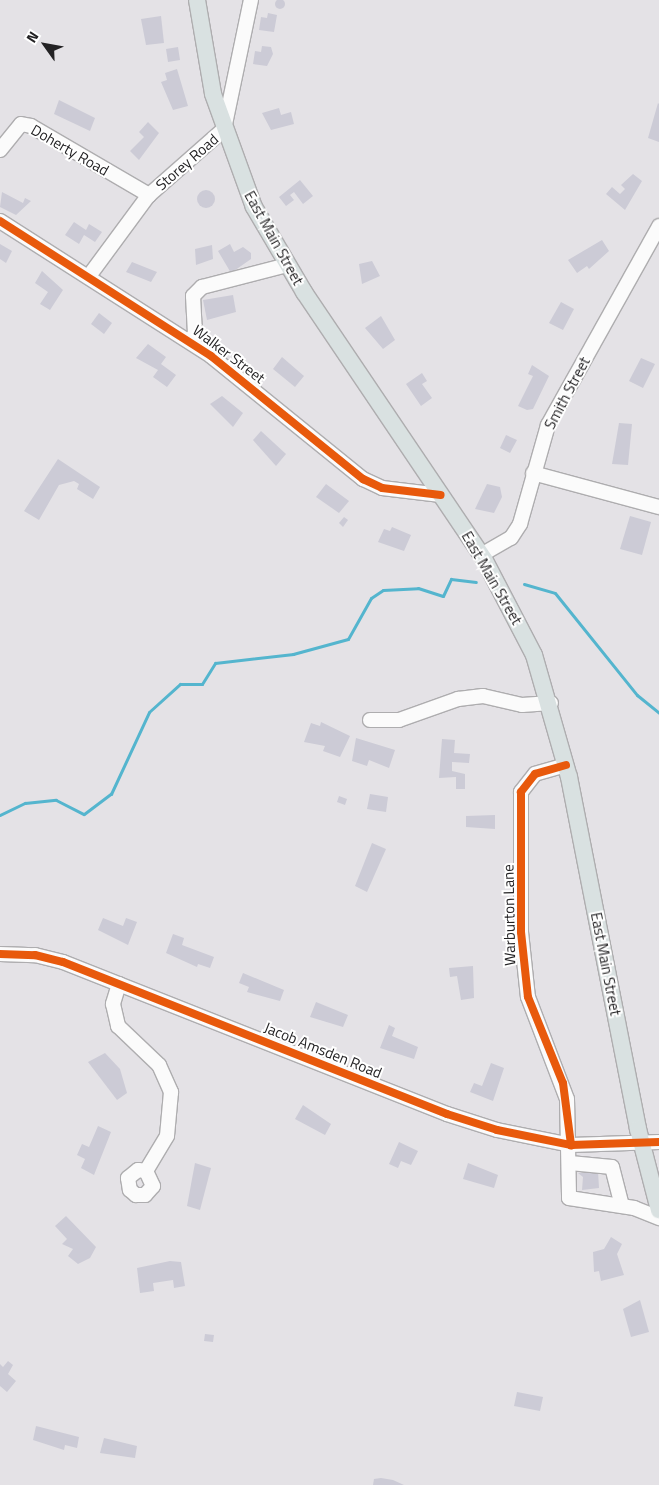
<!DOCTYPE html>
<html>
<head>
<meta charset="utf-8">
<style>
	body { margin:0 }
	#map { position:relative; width:659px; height:1485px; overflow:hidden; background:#e4e2e6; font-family:"Titillium Web",sans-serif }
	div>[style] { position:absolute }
	.stream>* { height:3px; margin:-1.5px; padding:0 1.5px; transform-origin:1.5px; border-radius:1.5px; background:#54b5ce }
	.building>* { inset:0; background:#cccbd6 }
	.round { border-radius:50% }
	.roads { filter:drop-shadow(1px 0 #aeadaf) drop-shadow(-1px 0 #aeadaf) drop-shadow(0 1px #aeadaf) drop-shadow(0 -1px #aeadaf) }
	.minor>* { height:14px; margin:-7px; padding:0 7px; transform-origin:7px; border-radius:7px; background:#fbfbfb }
	.major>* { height:16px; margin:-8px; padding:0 8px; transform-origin:8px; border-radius:8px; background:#d9e1e1 }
	.cycleway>* { height:8px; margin:-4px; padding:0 4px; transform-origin:4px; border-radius:4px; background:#e8590c }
	span { translate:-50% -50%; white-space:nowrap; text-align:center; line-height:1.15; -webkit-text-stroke:4px #fff; paint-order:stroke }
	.street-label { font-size:15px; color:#232224 }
	.north { position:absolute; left:20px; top:20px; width:50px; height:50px; -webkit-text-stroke:4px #fff; paint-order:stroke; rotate:302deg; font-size:14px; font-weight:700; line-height:20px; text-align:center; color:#232224 }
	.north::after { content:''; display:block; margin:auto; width:18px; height:22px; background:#232224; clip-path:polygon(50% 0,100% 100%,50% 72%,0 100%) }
</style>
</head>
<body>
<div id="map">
	<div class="stream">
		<i style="left:524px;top:584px;width:32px;rotate:16deg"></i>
		<i style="left:555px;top:593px;width:131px;rotate:51.2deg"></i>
		<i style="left:637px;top:695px;width:28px;rotate:39deg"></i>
		<i style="left:0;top:815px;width:28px;rotate:-26deg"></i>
		<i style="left:25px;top:803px;width:31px;rotate:-6deg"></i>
		<i style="left:56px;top:800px;width:31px;rotate:27deg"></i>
		<i style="left:84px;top:814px;width:34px;rotate:-37deg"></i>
		<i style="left:111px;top:794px;width:90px;rotate:-65.1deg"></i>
		<i style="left:149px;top:712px;width:42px;rotate:-42.1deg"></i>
		<i style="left:180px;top:684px;width:22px"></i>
		<i style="left:202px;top:684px;width:25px;rotate:-58deg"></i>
		<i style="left:215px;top:663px;width:79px;rotate:-6.6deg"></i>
		<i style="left:293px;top:654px;width:57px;rotate:-15.3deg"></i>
		<i style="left:348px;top:639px;width:47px;rotate:-60.7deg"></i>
		<i style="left:371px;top:598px;width:14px;rotate:-34deg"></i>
		<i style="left:383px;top:590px;width:35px;rotate:-3deg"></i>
		<i style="left:418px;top:588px;width:26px;rotate:18deg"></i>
		<i style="left:443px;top:596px;width:19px;rotate:-65deg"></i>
		<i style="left:451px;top:579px;width:25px;rotate:7deg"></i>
	</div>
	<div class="building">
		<i class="round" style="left:275px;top:-1px;width:10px;height:10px"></i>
		<i style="clip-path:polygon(268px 13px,277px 15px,274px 32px,259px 30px,261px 17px,267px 18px)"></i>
		<i style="clip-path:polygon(161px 16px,164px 43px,146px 45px,141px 19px)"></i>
		<i style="clip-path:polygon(262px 46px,271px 47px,273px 54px,267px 66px,253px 64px,255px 51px,261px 52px)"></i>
		<i style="clip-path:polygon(178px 47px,180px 60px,168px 62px,166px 49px)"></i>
		<i style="clip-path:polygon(177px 69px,188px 106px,173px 110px,161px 82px,167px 80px,165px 73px)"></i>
		<i style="clip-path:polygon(59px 100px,95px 118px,90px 131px,54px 114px)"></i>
		<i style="clip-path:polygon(658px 103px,659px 104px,659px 142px,648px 138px)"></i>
		<i style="clip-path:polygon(279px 108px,281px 115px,291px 112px,294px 124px,271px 130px,262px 113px)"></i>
		<i style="clip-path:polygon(148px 122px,159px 133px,139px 160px,130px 151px,144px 137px,139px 132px)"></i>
		<i style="clip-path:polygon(633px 174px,642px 181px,625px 210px,606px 194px,612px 187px,620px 194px,625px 189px,621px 185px)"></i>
		<i style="clip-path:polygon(300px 180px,313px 196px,303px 204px,294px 192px,290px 195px,294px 200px,286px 206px,279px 197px)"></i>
		<i class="round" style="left:197px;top:190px;width:18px;height:18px"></i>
		<i style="clip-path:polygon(2px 192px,23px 203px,25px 198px,31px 201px,16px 215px,0 207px)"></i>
		<i style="clip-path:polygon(74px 222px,86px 230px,89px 224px,102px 232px,95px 242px,84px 235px,79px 244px,65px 235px)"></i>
		<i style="clip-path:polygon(602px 240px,609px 251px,589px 269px,587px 266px,577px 273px,568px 260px)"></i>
		<i style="clip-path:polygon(0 244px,12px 251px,6px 263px,0 259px)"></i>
		<i style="clip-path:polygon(230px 244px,234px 252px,243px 247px,251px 253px,251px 259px,231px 273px,218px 251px)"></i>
		<i style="clip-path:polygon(212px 245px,213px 259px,196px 265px,195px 249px)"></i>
		<i style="clip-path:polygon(372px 261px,380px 276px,362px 284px,359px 264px)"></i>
		<i style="clip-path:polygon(132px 262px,157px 272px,151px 282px,126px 272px)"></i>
		<i style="clip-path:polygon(42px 271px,63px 290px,50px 310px,40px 304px,48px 292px,35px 283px)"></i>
		<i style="clip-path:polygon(233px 295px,236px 312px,207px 320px,203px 300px)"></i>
		<i style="clip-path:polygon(561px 302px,574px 309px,563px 330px,549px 323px)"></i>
		<i style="clip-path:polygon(99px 313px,112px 323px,104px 334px,91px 324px)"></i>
		<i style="clip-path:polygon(381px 316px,395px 340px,383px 349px,365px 328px)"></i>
		<i style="clip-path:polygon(148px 344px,166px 357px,161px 364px,176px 375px,167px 387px,153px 377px,158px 370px,136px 358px)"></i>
		<i style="clip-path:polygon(282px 357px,304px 376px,295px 387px,273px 369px)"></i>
		<i style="clip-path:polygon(641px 358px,655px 364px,643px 388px,629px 381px)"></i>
		<i style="clip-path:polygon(532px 365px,549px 376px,533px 409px,527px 410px,518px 406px,533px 376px,528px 374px)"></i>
		<i style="clip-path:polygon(422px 373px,427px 381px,422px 384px,432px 398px,421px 406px,406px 384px)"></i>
		<i style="clip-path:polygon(222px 396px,243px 413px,233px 427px,210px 404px)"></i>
		<i style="clip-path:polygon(619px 423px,632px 424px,628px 465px,612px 464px)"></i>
		<i style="clip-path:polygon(261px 431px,286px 454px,276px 466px,253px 440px)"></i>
		<i style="clip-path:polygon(506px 435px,517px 440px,510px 453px,500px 448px)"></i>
		<i style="clip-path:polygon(58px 459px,100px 487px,93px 499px,77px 489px,79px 484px,74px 481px,59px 485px,39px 520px,24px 511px)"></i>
		<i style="clip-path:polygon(326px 484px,349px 501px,339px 513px,316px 497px)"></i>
		<i style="clip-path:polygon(487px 484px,500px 487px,502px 497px,494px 513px,475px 509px)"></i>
		<i style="clip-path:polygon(630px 516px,651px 522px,642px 555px,620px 549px)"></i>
		<i style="clip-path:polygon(344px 517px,348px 520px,343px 527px,339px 523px)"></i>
		<i style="clip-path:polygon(392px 527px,411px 535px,404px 551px,378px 542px,384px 529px,390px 531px)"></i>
		<i style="clip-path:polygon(321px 722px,350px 736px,340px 757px,323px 751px,325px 746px,304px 742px,311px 723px,320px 726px)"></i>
		<i style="clip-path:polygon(356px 738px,395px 750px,389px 768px,369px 760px,367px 766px,352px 761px)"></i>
		<i style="clip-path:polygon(442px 739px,455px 740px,454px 753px,470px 754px,469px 763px,452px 762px,452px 771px,465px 774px,465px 789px,456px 789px,456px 777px,439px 778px)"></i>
		<i style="clip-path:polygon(370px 794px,388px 797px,386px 812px,367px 809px)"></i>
		<i style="clip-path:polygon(339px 796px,347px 799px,345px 805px,337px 802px)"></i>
		<i style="clip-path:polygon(495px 815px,495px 829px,466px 827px,466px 816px)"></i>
		<i style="clip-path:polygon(372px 843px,386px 849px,367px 892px,355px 886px)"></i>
		<i style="clip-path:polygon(103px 918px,123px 926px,126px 918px,137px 922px,128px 945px,98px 930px)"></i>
		<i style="clip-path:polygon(173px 934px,184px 938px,182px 945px,214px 957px,210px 968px,198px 964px,197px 967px,166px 953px)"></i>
		<i style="clip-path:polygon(473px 966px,474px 998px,461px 1000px,457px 976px,450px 977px,449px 968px)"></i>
		<i style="clip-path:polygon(243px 973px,284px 990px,280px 1001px,247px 992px,249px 987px,239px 983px)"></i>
		<i style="clip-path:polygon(316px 1002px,348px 1015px,343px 1027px,310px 1017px)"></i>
		<i style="clip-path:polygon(389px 1025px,395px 1028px,392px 1036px,418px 1047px,414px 1059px,380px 1048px)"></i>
		<i style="clip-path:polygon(105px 1053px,120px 1069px,127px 1093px,117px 1100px,88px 1062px)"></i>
		<i style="clip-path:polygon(491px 1063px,504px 1068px,493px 1101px,470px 1092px,474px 1083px,482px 1086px)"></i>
		<i style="clip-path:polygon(303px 1105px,331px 1124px,325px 1135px,295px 1119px)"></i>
		<i style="clip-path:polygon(98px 1126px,111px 1132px,94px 1175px,81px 1168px,85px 1159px,77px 1155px,82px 1144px,89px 1147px)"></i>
		<i style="clip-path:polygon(399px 1142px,418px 1151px,411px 1165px,401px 1161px,398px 1168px,389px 1164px)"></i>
		<i style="clip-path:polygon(195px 1163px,211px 1168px,200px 1210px,187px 1206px)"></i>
		<i style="clip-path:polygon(468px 1163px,498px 1175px,494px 1188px,463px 1179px)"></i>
		<i style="clip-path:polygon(598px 1171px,599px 1188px,582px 1190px,583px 1177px,578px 1173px)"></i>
		<i style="clip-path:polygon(66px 1216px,96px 1247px,90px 1258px,78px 1264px,68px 1256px,73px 1249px,62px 1244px,67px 1239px,55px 1226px)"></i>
		<i style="clip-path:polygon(611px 1237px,622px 1244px,617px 1254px,624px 1275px,601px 1281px,599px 1271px,594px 1272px,593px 1252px,604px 1249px)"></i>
		<i style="clip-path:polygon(170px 1261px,181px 1262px,185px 1286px,174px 1288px,173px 1280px,153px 1283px,154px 1291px,140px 1293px,137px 1268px)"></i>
		<i style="clip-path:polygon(640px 1300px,649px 1332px,631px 1337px,623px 1309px)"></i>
		<i style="clip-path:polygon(205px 1334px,214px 1335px,213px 1342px,204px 1341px)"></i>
		<i style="clip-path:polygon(8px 1361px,13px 1365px,8px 1374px,16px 1381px,7px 1392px,0 1386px,0 1364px,3px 1367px)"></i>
		<i style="clip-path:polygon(517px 1392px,543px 1397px,540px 1411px,514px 1406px)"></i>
		<i style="clip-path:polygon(36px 1426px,79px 1437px,77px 1448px,65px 1445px,64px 1450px,33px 1440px)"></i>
		<i style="clip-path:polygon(104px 1438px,137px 1446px,135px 1458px,100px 1453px)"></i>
		<i style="clip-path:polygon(381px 1478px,393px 1480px,404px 1485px,373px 1485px,374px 1479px)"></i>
	</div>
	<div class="roads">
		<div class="minor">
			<i style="left:0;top:150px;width:33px;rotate:-51deg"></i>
			<i style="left:21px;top:124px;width:10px;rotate:11deg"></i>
			<i style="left:31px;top:126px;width:137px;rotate:30.3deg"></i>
			<i style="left:0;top:221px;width:250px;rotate:32.6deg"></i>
			<i style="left:211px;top:356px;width:196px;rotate:39deg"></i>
			<i style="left:363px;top:479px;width:21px;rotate:25deg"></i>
			<i style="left:382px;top:488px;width:59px;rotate:6.8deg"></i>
			<i style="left:89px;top:276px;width:99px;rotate:-53.6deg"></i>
			<i style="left:148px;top:196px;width:101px;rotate:-41.4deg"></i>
			<i style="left:224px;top:129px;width:132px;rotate:-78.2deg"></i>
			<i style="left:189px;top:341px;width:9px;rotate:-49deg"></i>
			<i style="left:195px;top:334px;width:38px;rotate:-93deg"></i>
			<i style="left:193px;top:296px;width:13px;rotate:-45deg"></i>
			<i style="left:202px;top:287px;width:88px;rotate:-14.5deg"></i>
			<i style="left:533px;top:473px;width:131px;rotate:15.1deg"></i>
			<i style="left:481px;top:555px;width:34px;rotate:-30deg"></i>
			<i style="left:511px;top:538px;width:17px;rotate:-57deg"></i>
			<i style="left:520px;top:524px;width:103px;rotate:-74.2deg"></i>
			<i style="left:548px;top:425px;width:228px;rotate:-60.8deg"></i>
			<i style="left:370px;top:720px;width:29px"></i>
			<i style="left:399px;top:720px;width:63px;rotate:-19.6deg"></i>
			<i style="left:458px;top:699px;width:25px;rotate:-7deg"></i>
			<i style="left:483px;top:696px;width:40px;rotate:13deg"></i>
			<i style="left:522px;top:705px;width:29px;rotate:-4deg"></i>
			<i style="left:566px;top:765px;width:32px;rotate:164deg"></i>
			<i style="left:535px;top:774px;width:23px;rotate:128deg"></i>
			<i style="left:521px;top:792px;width:140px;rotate:90deg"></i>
			<i style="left:521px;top:932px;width:65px;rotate:83.9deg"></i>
			<i style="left:528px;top:997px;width:109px;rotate:69.1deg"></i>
			<i style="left:567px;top:1099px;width:99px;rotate:88.8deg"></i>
			<i style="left:569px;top:1198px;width:66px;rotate:8.7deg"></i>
			<i style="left:634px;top:1208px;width:27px;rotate:22deg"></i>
			<i style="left:0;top:954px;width:35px;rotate:2deg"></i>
			<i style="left:35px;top:955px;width:29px;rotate:14deg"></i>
			<i style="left:63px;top:962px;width:413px;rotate:21.6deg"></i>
			<i style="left:447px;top:1114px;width:52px;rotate:17.7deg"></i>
			<i style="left:497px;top:1130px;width:76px;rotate:11.5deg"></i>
			<i style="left:571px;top:1145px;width:88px;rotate:-2deg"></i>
			<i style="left:119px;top:984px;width:21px;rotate:107deg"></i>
			<i style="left:113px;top:1004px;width:23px;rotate:77deg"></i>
			<i style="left:118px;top:1026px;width:57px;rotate:43.6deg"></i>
			<i style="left:159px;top:1065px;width:30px;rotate:66deg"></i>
			<i style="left:171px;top:1092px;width:44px;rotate:95.2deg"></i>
			<i style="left:167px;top:1136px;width:41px;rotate:121deg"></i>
			<i style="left:146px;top:1171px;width:8px;rotate:-173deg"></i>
			<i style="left:138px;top:1170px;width:13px;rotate:141deg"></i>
			<i style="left:128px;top:1178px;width:12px;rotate:81deg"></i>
			<i style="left:130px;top:1190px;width:8px;rotate:40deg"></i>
			<i style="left:136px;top:1195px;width:9px"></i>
			<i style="left:145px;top:1195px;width:12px;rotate:-48deg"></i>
			<i style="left:153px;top:1186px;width:17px;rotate:-115deg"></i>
			<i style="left:570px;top:1163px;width:42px;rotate:5.4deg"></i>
			<i style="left:612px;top:1167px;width:40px;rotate:75.6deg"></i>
		</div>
		<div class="major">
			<i style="left:197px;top:0;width:95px;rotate:80.3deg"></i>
			<i style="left:213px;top:94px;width:120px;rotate:70.1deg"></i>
			<i style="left:254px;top:207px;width:99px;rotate:59.5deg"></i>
			<i style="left:304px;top:292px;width:322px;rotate:56deg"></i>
			<i style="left:484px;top:559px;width:108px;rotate:62.5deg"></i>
			<i style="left:534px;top:655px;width:127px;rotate:74deg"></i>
			<i style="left:569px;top:777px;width:359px;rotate:78.9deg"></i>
			<i style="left:638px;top:1129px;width:84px;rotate:75.5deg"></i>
		</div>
	</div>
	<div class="cycleway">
		<i style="left:0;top:221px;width:250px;rotate:32.6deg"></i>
		<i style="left:211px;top:356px;width:196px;rotate:39deg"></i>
		<i style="left:363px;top:479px;width:21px;rotate:25deg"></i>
		<i style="left:382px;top:488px;width:59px;rotate:6.8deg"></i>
		<i style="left:566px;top:765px;width:32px;rotate:164deg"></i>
		<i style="left:535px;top:774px;width:23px;rotate:128deg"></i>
		<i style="left:521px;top:792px;width:140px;rotate:90deg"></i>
		<i style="left:521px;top:932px;width:65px;rotate:83.9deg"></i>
		<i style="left:528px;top:997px;width:93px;rotate:67.9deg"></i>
		<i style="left:563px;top:1083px;width:63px;rotate:82.6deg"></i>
		<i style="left:0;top:954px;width:35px;rotate:2deg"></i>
		<i style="left:35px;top:955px;width:29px;rotate:14deg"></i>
		<i style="left:63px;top:962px;width:413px;rotate:21.6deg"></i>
		<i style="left:447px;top:1114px;width:52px;rotate:17.7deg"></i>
		<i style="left:497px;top:1130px;width:76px;rotate:11.5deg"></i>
		<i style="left:571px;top:1145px;width:88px;rotate:-2deg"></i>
	</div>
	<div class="street-label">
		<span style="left:70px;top:150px;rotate:30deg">Doherty Road</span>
		<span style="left:187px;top:162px;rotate:-41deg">Storey Road</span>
		<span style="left:274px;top:238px;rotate:61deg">East Main Street</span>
		<span style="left:229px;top:354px;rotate:37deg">Walker Street</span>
		<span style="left:567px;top:393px;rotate:-62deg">Smith Street</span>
		<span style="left:492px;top:578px;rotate:60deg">East Main Street</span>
		<span style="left:509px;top:915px;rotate:-91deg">Warburton Lane</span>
		<span style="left:606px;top:964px;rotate:79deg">East Main Street</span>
		<span style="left:323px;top:1050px;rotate:22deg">Jacob Amsden Road</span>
	</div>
	<div class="north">N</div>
</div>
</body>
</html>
